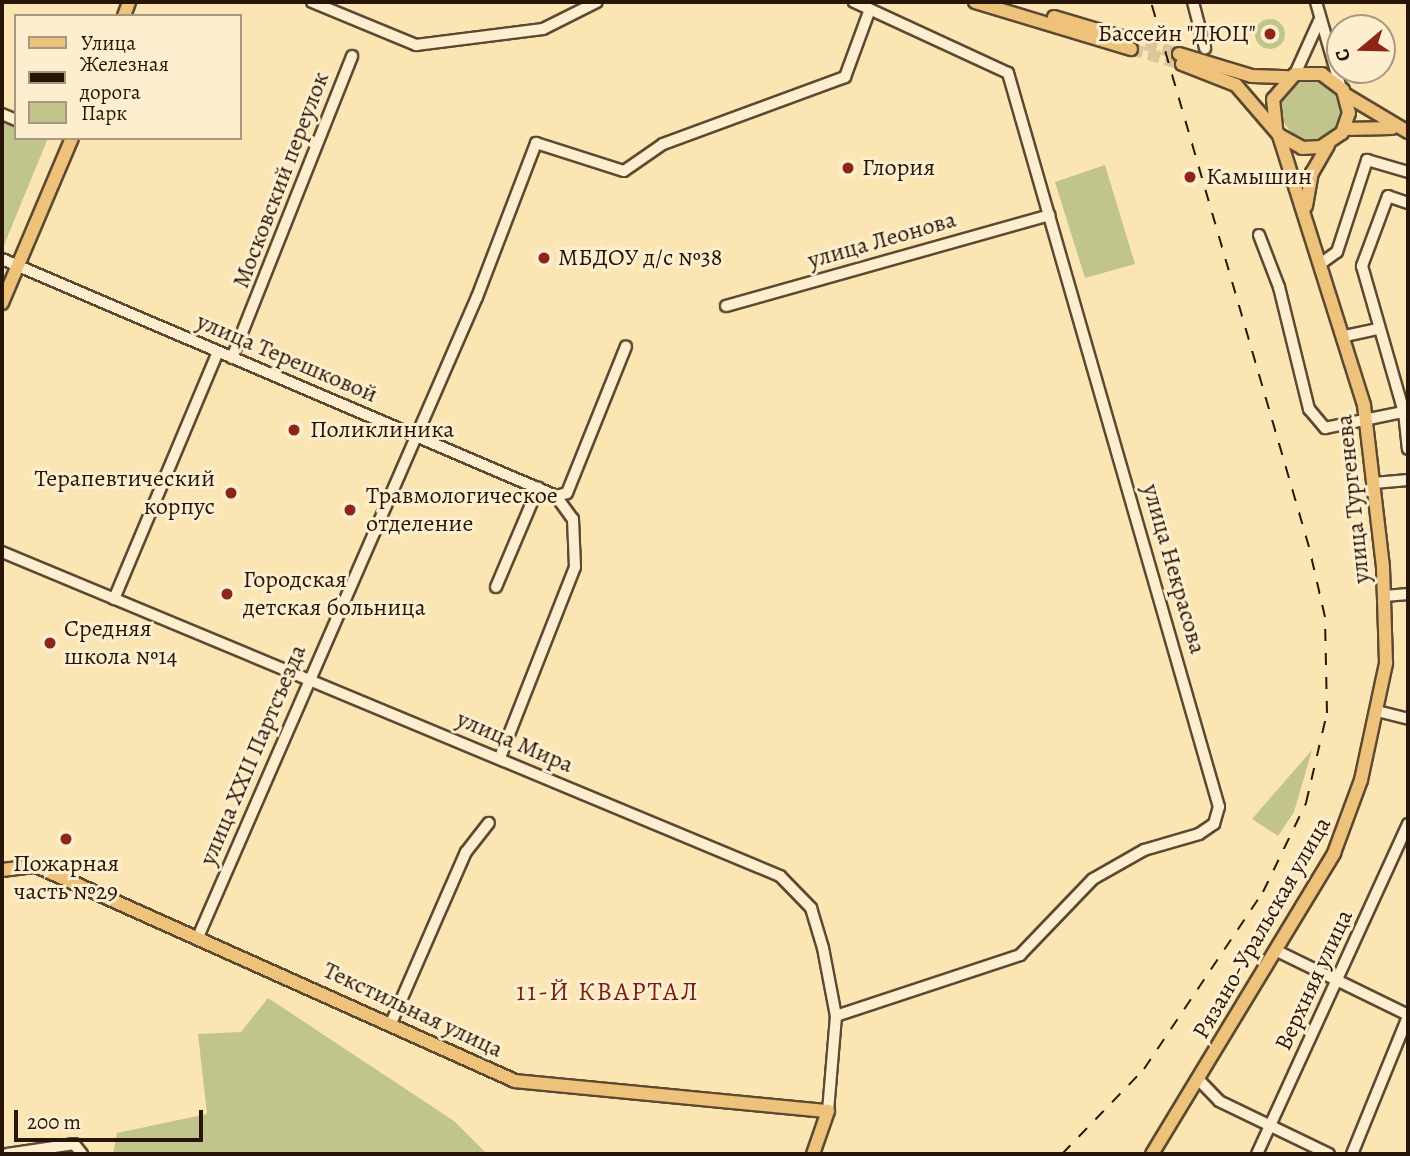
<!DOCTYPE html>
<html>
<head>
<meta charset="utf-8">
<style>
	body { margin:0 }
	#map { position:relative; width:1410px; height:1156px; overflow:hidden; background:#fbe5b3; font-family:Alegreya,serif }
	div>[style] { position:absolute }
	.green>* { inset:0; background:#c1c48b }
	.round { border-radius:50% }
	.major-tunnel>* { height:12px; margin-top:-6px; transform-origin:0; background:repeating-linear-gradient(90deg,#dbc699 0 12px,transparent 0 18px) }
	.roads { filter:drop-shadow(2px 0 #5c4932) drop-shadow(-2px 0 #5c4932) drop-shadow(0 2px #5c4932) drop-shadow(0 -2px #5c4932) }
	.minor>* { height:10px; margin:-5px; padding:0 5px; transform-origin:5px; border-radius:5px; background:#fceece }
	.major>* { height:12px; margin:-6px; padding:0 6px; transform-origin:6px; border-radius:6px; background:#eec27a }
	.rail>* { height:2px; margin-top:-1px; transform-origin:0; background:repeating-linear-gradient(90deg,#271507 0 12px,transparent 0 24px) }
	.dots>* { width:19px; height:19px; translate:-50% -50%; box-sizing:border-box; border:4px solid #fceece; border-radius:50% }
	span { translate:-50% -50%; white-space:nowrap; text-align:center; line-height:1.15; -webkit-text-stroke:6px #fceece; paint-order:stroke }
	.poi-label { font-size:24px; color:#271507 }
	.right { translate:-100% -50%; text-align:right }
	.left { translate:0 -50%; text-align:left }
	.street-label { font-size:24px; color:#271507 }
	.neighbourhood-label { font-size:26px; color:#7a1f14; letter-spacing:2px }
	.frame { position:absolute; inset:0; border:4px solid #271507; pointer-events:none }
	.legend { position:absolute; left:14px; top:14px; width:228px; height:126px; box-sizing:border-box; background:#fceece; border:2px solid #a7977e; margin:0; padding:9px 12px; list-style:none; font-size:21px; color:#271507 }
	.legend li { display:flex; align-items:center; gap:14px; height:35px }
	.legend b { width:35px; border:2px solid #a7977e }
	.north { position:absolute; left:1326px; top:14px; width:70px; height:70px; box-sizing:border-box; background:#fceece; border:2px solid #a7977e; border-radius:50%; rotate:251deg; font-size:19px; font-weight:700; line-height:28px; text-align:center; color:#271507 }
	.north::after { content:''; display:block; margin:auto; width:24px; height:32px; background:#8f2418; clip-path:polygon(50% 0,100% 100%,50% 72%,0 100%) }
	.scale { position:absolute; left:14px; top:1110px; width:189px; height:32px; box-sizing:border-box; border:4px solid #271507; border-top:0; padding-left:9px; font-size:21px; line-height:24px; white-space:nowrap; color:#271507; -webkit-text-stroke:5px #fceece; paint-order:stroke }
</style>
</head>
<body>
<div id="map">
	<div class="green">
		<i class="round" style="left:1255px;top:19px;width:30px;height:30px"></i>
		<i class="round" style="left:1281px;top:78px;width:62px;height:62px"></i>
		<i style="clip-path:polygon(2px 115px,16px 121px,16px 138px,48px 138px,2px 250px)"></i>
		<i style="clip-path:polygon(1105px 165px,1135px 264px,1085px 278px,1055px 182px)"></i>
		<i style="clip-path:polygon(1312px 750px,1294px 812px,1278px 836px,1252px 819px)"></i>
		<i style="clip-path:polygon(268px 998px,454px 1121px,487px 1154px,113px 1154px,117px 1133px,207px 1114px,198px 1034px,241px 1032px)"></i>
	</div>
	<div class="major-tunnel">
		<i style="left:1128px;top:39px;width:53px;rotate:16.4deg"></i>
		<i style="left:1131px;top:49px;width:53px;rotate:16.4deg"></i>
	</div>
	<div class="roads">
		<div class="minor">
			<i style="left:312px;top:2px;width:113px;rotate:22.5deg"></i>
			<i style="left:416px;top:45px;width:128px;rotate:-7.2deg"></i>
			<i style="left:543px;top:29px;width:60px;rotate:-26.6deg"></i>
			<i style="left:1193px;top:2px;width:48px;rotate:75.4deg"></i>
			<i style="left:1316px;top:2px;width:86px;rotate:73.9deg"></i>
			<i style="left:1295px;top:74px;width:58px;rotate:-65.6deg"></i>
			<i style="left:2px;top:114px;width:15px;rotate:23deg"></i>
			<i style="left:1408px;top:203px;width:21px;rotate:-161deg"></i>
			<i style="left:1388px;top:196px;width:75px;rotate:110.4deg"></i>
			<i style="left:1362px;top:266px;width:152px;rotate:74deg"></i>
			<i style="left:1404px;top:412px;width:37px;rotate:84deg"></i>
			<i style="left:1259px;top:235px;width:56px;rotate:69deg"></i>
			<i style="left:1279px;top:287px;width:126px;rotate:76.2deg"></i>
			<i style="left:1309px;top:409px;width:25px;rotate:50deg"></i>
			<i style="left:1325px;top:428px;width:85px;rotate:-11.6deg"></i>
			<i style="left:2px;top:259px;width:603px;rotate:23.16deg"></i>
			<i style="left:556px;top:496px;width:29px;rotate:54deg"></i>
			<i style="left:573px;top:519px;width:48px;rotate:87.6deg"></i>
			<i style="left:575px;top:567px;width:204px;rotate:111.5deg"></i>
			<i style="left:1323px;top:262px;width:17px;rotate:-36deg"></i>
			<i style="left:1337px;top:252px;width:97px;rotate:-71.9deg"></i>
			<i style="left:1367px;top:160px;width:43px;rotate:16.3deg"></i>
			<i style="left:726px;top:306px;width:336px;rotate:-15.7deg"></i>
			<i style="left:1345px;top:336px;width:35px;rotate:-12deg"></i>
			<i style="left:232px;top:358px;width:325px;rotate:-68.3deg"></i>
			<i style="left:1374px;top:483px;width:34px;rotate:-5deg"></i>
			<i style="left:556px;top:496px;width:11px;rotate:-15deg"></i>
			<i style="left:567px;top:493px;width:158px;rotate:-68.1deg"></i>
			<i style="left:2px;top:552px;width:843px;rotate:22.61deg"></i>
			<i style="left:780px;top:876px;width:45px;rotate:45.9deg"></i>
			<i style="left:811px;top:908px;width:42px;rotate:73.3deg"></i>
			<i style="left:823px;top:948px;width:69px;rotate:79.2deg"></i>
			<i style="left:836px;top:1016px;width:95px;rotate:94.8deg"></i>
			<i style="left:496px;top:587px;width:108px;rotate:-67deg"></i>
			<i style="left:1385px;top:596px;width:23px;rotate:-5deg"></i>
			<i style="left:114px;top:599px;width:268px;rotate:-67.2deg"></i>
			<i style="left:1377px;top:711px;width:32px;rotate:14deg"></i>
			<i style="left:198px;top:937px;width:698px;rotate:-66.45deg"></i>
			<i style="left:477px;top:297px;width:165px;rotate:-69deg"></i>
			<i style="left:536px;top:143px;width:92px;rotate:17.7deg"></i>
			<i style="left:624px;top:171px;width:47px;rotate:-34.7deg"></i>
			<i style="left:663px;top:144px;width:194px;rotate:-20.2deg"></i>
			<i style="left:845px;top:77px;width:72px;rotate:-69.8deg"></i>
			<i style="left:1277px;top:951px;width:146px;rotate:26deg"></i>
			<i style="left:836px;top:1016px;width:194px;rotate:-18.3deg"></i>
			<i style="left:1020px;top:955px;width:105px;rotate:-46.2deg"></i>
			<i style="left:1093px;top:879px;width:59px;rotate:-29.6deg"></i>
			<i style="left:1144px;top:850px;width:57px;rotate:-16.2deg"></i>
			<i style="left:1199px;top:834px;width:18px;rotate:-34deg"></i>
			<i style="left:1214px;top:824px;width:18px;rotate:-74deg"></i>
			<i style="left:1219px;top:807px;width:764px;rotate:-106.04deg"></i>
			<i style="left:1008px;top:73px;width:170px;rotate:-155.2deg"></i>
			<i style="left:392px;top:1021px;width:184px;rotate:-66.4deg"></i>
			<i style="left:466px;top:852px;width:37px;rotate:-52deg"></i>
			<i style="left:1198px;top:1079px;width:30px;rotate:46deg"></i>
			<i style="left:1219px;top:1101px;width:122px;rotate:25.7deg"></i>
			<i style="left:7px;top:1154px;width:68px;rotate:-8.5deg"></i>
			<i style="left:74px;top:1144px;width:13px;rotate:51deg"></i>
			<i style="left:1257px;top:1154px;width:363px;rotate:-65.4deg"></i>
			<i style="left:1352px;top:1154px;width:148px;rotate:-67.8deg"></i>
		</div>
		<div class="major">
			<i style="left:975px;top:2px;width:163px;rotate:16.8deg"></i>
			<i style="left:124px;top:16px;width:15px;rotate:-70deg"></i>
			<i style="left:1054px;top:17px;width:77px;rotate:16.6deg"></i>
			<i style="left:1179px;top:54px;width:76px;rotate:16.8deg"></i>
			<i style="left:1252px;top:76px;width:38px;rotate:2deg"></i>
			<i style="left:1182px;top:64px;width:58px;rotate:21.3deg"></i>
			<i style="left:1236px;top:85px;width:66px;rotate:49.3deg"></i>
			<i style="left:1279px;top:135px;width:26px;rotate:29deg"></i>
			<i style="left:1302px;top:148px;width:19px;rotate:-3deg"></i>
			<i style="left:1321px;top:147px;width:25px;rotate:-34deg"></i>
			<i style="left:1342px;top:133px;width:21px;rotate:-71deg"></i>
			<i style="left:1349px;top:113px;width:24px;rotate:-105deg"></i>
			<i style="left:1343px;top:90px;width:26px;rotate:-143deg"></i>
			<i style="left:1322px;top:74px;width:27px;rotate:180deg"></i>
			<i style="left:1295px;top:74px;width:33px;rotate:131deg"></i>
			<i style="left:1273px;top:99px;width:31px;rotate:84deg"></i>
			<i style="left:1346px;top:95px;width:72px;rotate:30.8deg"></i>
			<i style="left:1344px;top:129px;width:48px;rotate:-1.2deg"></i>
			<i style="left:1306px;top:206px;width:34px;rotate:-80deg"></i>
			<i style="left:1312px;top:173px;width:32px;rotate:-60deg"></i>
			<i style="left:2px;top:303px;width:179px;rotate:-67deg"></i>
			<i style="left:2px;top:870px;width:34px;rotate:-7deg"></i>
			<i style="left:36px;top:866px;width:525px;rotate:24.17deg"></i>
			<i style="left:515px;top:1081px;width:314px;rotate:5.5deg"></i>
			<i style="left:828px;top:1111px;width:46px;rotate:109.2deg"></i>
			<i style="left:1152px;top:1154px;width:352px;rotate:-58.8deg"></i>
			<i style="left:1334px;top:853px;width:78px;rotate:-69.7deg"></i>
			<i style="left:1361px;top:780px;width:120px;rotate:-77.9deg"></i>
			<i style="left:1386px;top:663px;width:96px;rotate:-91.8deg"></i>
			<i style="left:1383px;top:567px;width:163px;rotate:-96.7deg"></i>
			<i style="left:1364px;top:405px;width:283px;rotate:-107.5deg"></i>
		</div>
	</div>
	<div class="rail">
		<i style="left:1062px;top:1154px;width:118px;rotate:-46deg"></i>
		<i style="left:1144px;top:1069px;width:213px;rotate:-56.1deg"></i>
		<i style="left:1263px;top:892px;width:99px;rotate:-64.2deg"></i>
		<i style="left:1306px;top:803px;width:92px;rotate:-76.9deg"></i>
		<i style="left:1327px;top:713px;width:96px;rotate:-91.2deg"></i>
		<i style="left:1325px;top:617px;width:72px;rotate:-102.9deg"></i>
		<i style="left:1309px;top:547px;width:567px;rotate:-106.17deg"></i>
	</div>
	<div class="dots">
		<i style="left:1270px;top:34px;background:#8f2418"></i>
		<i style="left:848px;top:168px;background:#8f2418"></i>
		<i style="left:1190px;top:177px;background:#8f2418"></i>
		<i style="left:544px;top:258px;background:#8f2418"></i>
		<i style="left:294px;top:430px;background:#8f2418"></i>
		<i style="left:231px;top:493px;background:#8f2418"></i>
		<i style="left:350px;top:510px;background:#8f2418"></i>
		<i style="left:227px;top:594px;background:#8f2418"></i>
		<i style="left:50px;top:643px;background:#8f2418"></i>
		<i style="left:66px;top:839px;background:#8f2418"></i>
	</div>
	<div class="poi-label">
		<span class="right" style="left:1256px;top:34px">Бассейн "ДЮЦ"</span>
		<span class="left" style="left:862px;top:168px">Глория</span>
		<span class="left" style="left:1206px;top:177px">Камышин</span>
		<span class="left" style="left:558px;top:258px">МБДОУ д/с №38</span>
		<span class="left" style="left:310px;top:430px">Поликлиника</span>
		<span class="right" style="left:215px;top:493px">Терапевтический<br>корпус</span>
		<span class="left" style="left:366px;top:510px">Травмологическое<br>отделение</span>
		<span class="left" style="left:243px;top:594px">Городская<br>детская больница</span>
		<span class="left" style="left:64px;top:643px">Средняя<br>школа №14</span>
		<span style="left:66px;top:878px">Пожарная<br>часть №29</span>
	</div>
	<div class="street-label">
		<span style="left:281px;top:180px;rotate:-69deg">Московский переулок</span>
		<span style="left:882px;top:240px;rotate:-16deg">улица Леонова</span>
		<span style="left:287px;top:358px;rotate:23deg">улица Терешковой</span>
		<span style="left:1353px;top:499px;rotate:-96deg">улица Тургенева</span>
		<span style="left:1174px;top:569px;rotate:74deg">улица Некрасова</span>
		<span style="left:515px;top:742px;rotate:23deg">улица Мира</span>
		<span style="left:253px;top:755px;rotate:-67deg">улица XXII Партсъезда</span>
		<span style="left:1262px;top:928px;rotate:-60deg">Рязано-Уральская улица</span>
		<span style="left:1314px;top:980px;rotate:-65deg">Верхняя улица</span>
		<span style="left:413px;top:1010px;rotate:25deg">Текстильная улица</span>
	</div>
	<div class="neighbourhood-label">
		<span style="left:608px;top:992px">11-Й КВАРТАЛ</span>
	</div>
	<div class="frame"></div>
	<ul class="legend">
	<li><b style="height:9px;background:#eec27a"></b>Улица</li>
	<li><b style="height:9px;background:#271507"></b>Железная дорога</li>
	<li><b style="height:19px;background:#c1c48b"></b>Парк</li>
	</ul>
	<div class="north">С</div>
	<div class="scale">200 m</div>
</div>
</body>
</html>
